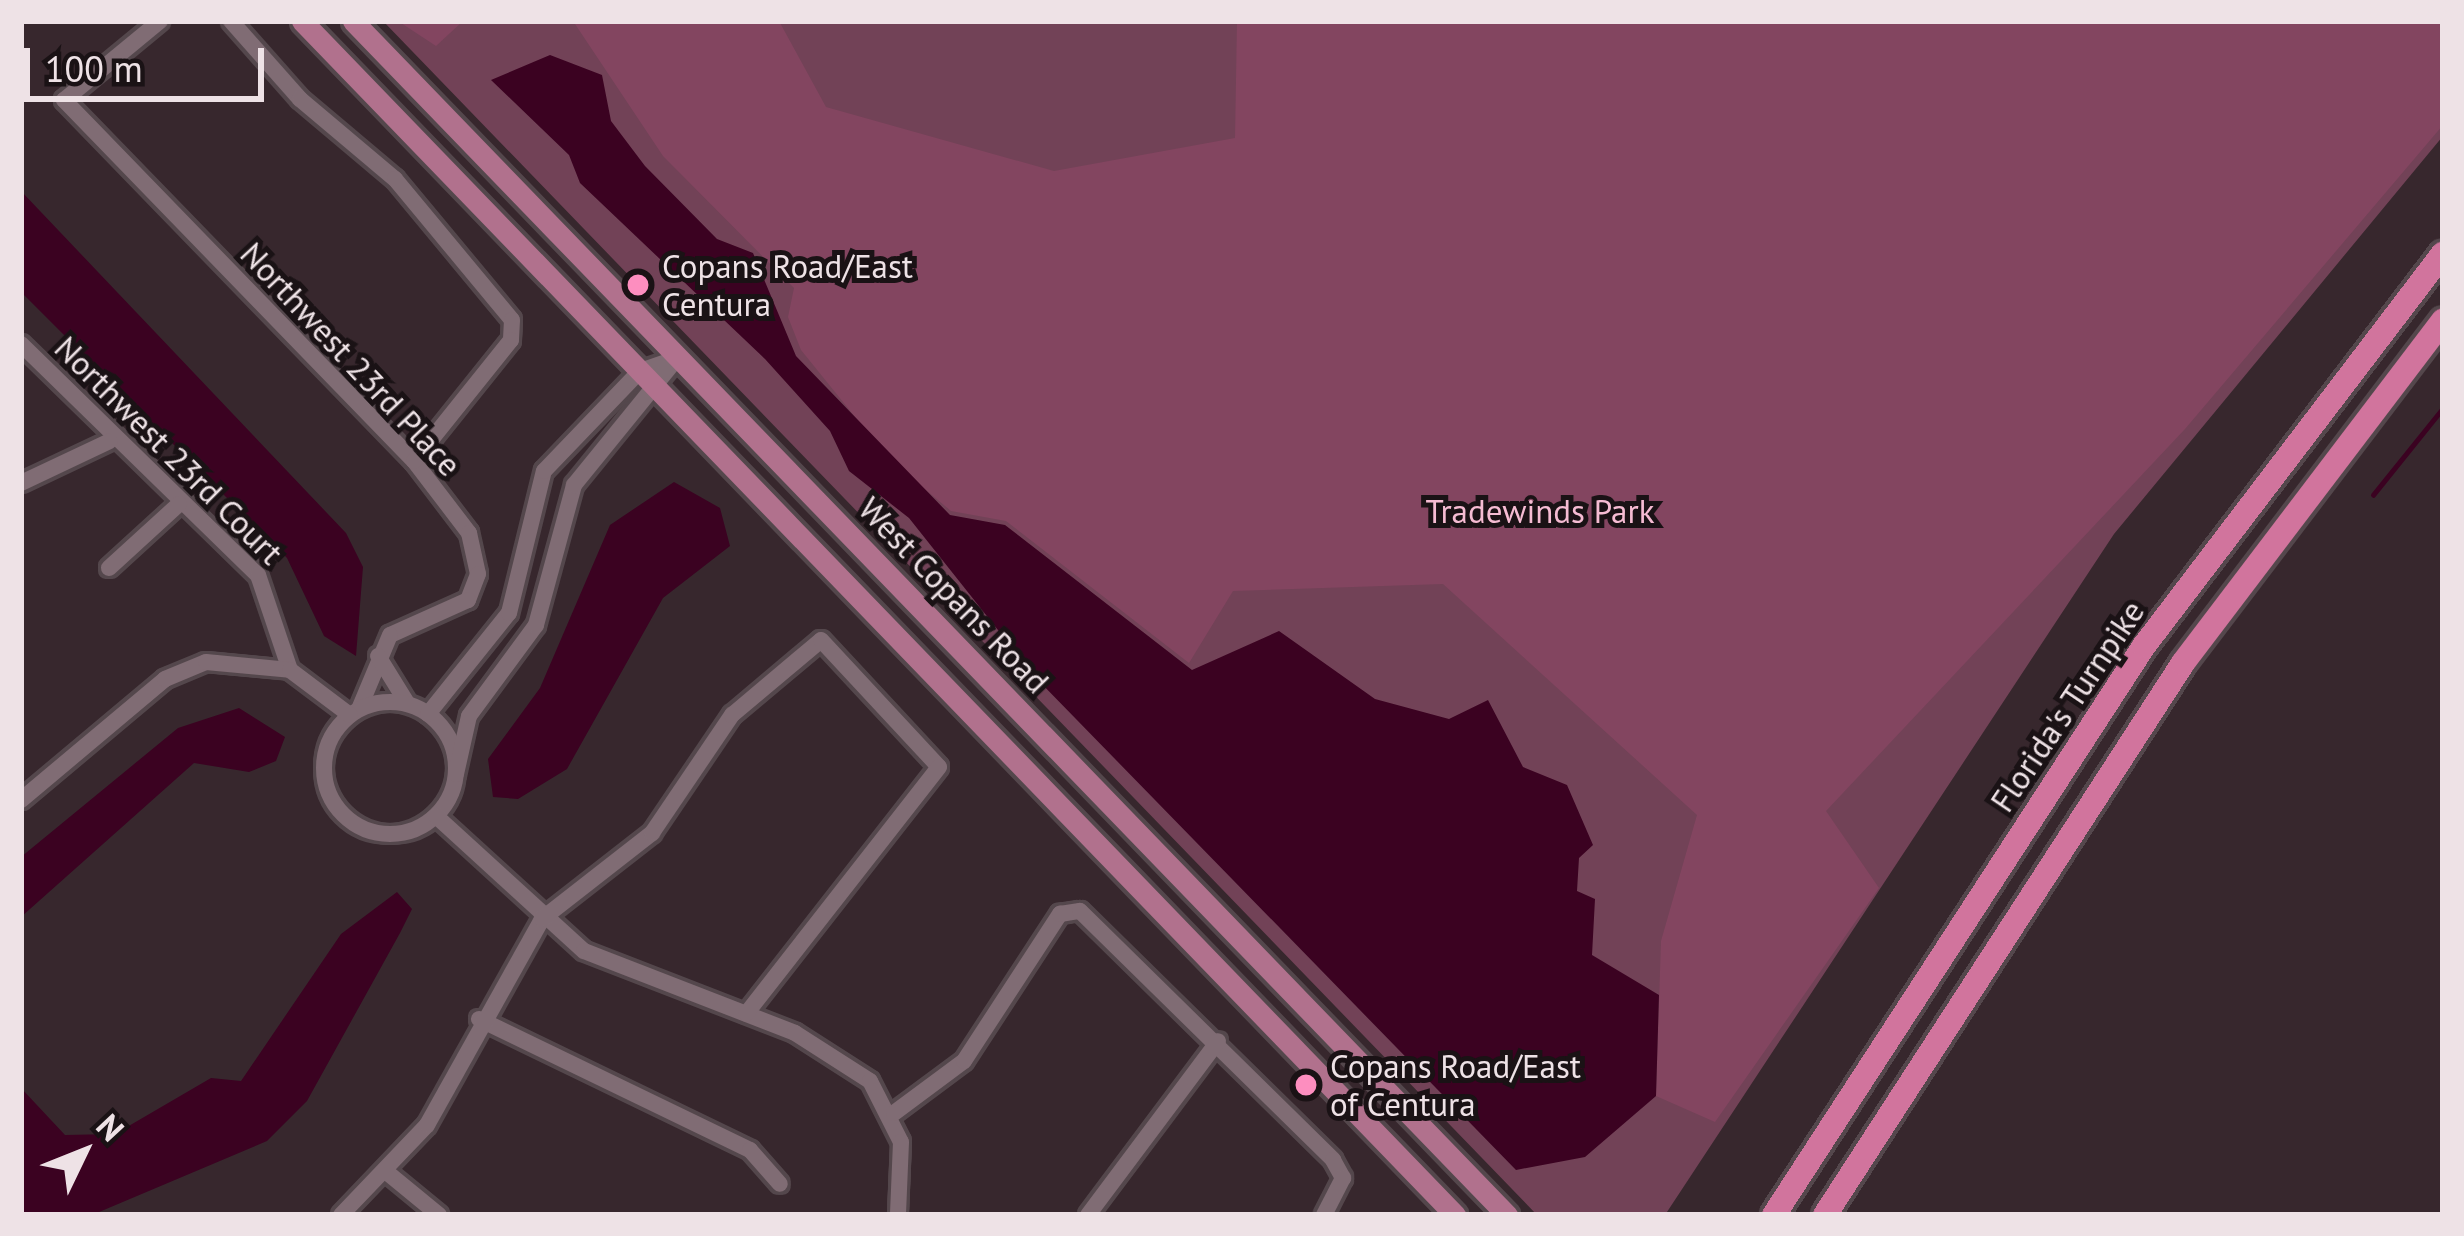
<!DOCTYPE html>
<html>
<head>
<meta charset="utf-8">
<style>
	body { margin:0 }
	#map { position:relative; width:2464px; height:1236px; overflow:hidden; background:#37272d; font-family:"PT Sans",sans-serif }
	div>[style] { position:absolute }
	.green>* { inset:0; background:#724257 }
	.forest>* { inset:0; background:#834560 }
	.water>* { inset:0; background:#3b0221 }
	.stream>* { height:4.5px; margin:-2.25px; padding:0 2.25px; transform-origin:2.25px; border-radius:2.25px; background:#3b0221 }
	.roads { filter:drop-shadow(3px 0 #54474c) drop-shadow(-3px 0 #54474c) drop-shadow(0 3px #54474c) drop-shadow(0 -3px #54474c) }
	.minor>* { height:16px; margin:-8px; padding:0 8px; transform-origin:8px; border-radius:8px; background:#806c74 }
	.minor>.ring { margin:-8px; padding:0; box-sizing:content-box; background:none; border:16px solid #806c74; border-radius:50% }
	.major>* { height:21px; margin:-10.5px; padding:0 10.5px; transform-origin:10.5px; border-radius:10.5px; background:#b1718d }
	.highway>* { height:24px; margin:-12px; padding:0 12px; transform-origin:12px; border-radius:12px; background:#d1749d }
	.dots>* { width:33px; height:33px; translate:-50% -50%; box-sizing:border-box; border:6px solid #1a1215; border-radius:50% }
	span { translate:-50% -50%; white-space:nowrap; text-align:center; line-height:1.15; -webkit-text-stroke:10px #1a1215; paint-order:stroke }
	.poi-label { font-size:33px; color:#eee2e6 }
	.left { translate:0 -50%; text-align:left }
	.street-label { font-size:33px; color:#eee2e6 }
	.park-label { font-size:33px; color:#f6bcd3 }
	.frame { position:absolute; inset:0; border:24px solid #eee2e6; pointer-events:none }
	.north { position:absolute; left:24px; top:1092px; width:120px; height:120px; -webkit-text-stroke:9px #1a1215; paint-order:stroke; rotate:47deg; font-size:33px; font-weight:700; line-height:48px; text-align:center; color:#eee2e6 }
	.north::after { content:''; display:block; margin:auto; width:42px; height:54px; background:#eee2e6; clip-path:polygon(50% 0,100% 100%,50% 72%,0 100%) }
	.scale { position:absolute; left:24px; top:48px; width:240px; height:54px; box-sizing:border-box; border:6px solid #eee2e6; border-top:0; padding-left:15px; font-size:36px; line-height:42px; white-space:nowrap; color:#eee2e6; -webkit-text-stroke:9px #1a1215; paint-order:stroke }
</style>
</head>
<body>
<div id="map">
	<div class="green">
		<i style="clip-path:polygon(383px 21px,2443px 21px,2443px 136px,2114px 534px,1665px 1215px,1537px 1215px)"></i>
	</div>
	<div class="forest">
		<i style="clip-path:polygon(398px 21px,463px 21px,436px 46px)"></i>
		<i style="clip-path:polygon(573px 21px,779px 21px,826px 107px,1054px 171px,1235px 138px,1237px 21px,2443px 21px,2443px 125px,2185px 429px,1826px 811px,1879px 888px,1715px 1122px,1656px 1096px,1661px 941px,1697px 815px,1443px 584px,1233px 591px,1189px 663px,1006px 521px,951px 511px,890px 460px,801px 350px,788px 317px,794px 288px,663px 156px)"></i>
	</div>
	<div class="water">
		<i style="clip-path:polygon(550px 55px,602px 75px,611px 121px,645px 166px,717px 239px,753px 253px,796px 356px,950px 515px,1005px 525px,1192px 670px,1279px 631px,1375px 699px,1449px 719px,1488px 700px,1523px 767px,1567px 785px,1593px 845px,1579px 858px,1577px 891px,1595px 899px,1592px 955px,1659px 995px,1656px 1096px,1585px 1157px,1516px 1170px,1036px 678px,909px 518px,849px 471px,830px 431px,765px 359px,580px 183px,569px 155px,491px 80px)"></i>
		<i style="clip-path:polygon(21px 191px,346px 533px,363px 567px,356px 656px,324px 636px,287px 558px,21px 292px)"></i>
		<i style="clip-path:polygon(674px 482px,720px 508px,730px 546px,663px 598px,567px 769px,518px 799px,493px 797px,488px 759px,540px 688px,610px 525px)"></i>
		<i style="clip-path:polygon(239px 708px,285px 737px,276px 761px,249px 772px,194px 763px,21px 917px,21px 857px,178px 728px)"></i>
		<i style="clip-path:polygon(397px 892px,412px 909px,400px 933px,307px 1101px,267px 1141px,92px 1215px,21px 1215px,21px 1088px,65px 1135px,115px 1134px,211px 1078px,241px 1081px,341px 934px)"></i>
	</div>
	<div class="stream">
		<i style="left:2373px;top:495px;width:112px;rotate:-51.2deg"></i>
	</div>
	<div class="roads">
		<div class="minor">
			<i style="left:160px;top:21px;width:124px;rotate:140.5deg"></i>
			<i style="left:64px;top:100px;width:503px;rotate:45.89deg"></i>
			<i style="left:414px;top:461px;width:91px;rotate:52.6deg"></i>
			<i style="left:469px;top:533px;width:42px;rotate:77.6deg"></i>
			<i style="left:478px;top:574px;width:28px;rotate:111deg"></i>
			<i style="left:468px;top:600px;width:85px;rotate:155.8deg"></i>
			<i style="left:390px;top:635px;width:80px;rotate:112.7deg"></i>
			<i style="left:231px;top:21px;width:104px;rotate:48.5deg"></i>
			<i style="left:300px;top:99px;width:124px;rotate:40.1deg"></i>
			<i style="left:395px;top:179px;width:183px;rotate:50.3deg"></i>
			<i style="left:512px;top:320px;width:20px;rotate:93deg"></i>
			<i style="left:511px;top:340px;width:155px;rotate:128.7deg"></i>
			<i style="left:21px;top:344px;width:331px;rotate:44.3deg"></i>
			<i style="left:258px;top:575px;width:100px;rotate:71.4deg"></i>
			<i style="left:21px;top:483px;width:98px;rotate:-25.3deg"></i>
			<i style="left:109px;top:568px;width:95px;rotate:-42.4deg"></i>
			<i style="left:378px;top:656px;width:55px;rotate:58.3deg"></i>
			<i class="ring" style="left:324px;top:702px;width:116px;height:116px"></i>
			<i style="left:428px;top:714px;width:129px;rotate:-51.3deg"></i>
			<i style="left:509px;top:613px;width:146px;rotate:-76.2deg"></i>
			<i style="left:544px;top:471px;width:139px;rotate:-46.2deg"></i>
			<i style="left:640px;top:371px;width:39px;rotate:-19deg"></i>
			<i style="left:456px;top:774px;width:59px;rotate:-77.4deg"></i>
			<i style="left:469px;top:716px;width:113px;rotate:-53.6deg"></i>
			<i style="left:536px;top:625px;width:145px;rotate:-74.8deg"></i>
			<i style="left:574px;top:485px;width:165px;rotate:-50.9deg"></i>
			<i style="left:21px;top:800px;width:188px;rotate:-40deg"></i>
			<i style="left:165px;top:679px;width:44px;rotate:-22.5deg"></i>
			<i style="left:206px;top:662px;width:84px;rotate:5.4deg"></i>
			<i style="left:290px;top:670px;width:75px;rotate:36.9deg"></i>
			<i style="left:436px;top:816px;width:200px;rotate:42.4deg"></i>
			<i style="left:584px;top:951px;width:226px;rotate:21.2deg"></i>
			<i style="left:795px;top:1033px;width:89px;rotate:32.6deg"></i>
			<i style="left:870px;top:1081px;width:68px;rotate:63.1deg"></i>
			<i style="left:901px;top:1142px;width:73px;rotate:92.4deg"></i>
			<i style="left:479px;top:1019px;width:301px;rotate:25.8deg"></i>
			<i style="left:750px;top:1150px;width:45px;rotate:48.6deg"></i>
			<i style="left:894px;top:1113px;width:87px;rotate:-36.6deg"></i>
			<i style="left:964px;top:1061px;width:176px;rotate:-56.9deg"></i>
			<i style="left:1060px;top:914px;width:20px;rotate:-9deg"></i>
			<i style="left:1080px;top:911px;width:355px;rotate:44.5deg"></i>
			<i style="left:1333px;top:1160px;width:21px;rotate:61deg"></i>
			<i style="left:1343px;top:1178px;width:42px;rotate:117.2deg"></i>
			<i style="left:389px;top:1174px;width:65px;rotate:39.4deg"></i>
			<i style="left:341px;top:1215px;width:124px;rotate:-46.3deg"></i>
			<i style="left:427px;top:1125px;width:236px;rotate:-60.8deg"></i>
			<i style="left:542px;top:919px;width:140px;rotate:-38deg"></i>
			<i style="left:652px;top:833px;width:143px;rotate:-55.9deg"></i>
			<i style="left:732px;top:715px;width:116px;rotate:-40.1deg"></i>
			<i style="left:821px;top:640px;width:173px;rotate:47.1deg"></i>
			<i style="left:939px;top:767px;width:313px;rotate:128deg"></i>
			<i style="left:1088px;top:1215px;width:217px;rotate:-53.2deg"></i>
		</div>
		<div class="major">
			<i style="left:302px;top:21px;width:1660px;rotate:46deg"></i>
			<i style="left:353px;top:21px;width:1661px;rotate:45.98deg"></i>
		</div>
		<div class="highway">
			<i style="left:1774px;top:1215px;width:679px;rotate:-56.97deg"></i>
			<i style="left:2144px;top:646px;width:493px;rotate:-52.7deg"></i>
			<i style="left:1825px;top:1215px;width:658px;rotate:-57.03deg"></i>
			<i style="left:2183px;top:663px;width:430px;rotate:-52.8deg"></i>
		</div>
	</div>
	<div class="dots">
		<i style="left:638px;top:285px;background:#fd8ebf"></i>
		<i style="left:1306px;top:1085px;background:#fd8ebf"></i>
	</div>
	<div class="poi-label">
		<span class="left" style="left:662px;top:285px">Copans Road/East<br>Centura</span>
		<span class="left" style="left:1330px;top:1085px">Copans Road/East<br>of Centura</span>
	</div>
	<div class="street-label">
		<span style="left:351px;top:359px;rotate:47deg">Northwest 23rd Place</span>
		<span style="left:169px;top:450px;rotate:45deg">Northwest 23rd Court</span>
		<span style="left:954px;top:595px;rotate:46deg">West Copans Road</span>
		<span style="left:2067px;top:706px;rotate:-56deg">Florida's Turnpike</span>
	</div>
	<div class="park-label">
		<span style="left:1540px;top:511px">Tradewinds Park</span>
	</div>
	<div class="frame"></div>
	<div class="north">N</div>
	<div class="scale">100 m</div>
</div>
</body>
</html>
